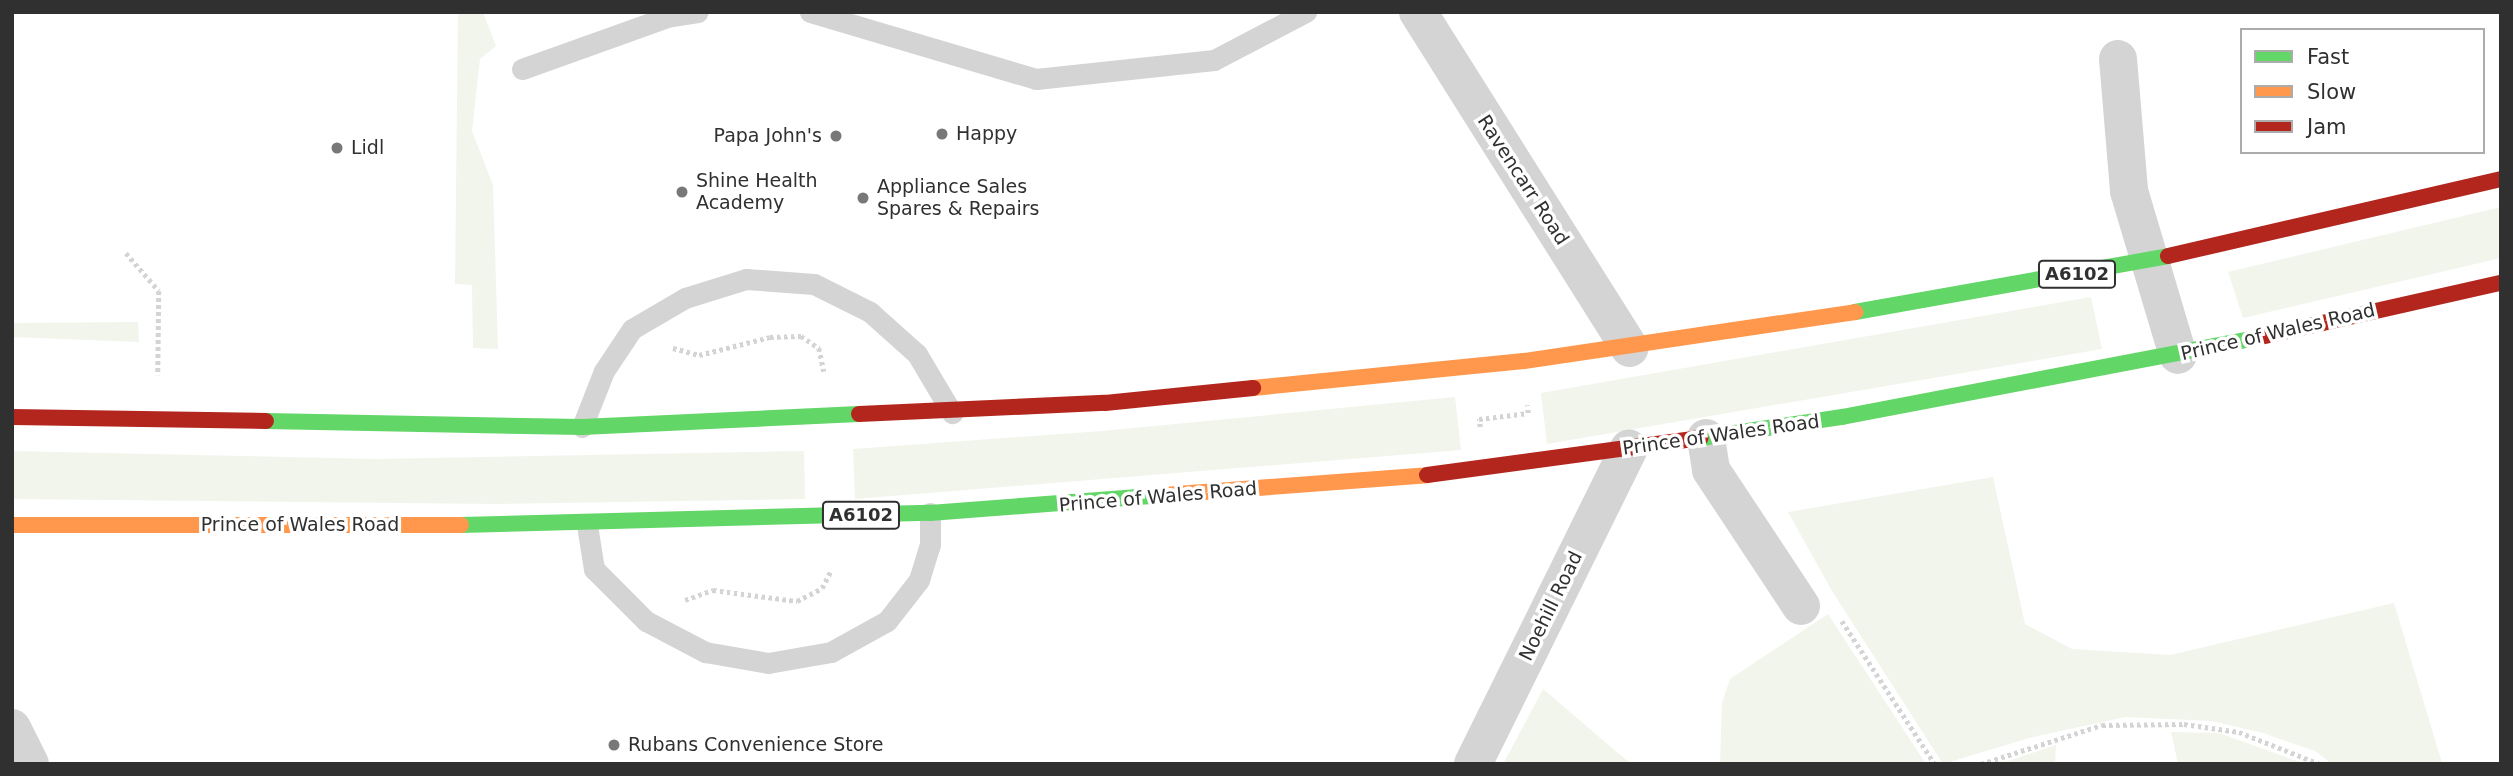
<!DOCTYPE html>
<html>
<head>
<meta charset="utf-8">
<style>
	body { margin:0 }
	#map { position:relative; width:2513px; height:776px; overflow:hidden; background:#fff; font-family:"DejaVu Sans",sans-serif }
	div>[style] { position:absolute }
	.green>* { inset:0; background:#f2f5ec }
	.path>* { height:4.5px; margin-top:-2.25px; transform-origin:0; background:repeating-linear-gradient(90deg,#d4d4d4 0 3.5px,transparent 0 7px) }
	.lane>* { height:21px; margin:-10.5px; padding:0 10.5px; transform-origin:10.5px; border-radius:10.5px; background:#d4d4d4 }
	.street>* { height:38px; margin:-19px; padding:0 19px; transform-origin:19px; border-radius:19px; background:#d4d4d4 }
	.fast>* { height:16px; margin:-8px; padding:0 8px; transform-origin:8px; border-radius:8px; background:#63d668 }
	.slow>* { height:16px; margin:-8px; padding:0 8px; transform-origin:8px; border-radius:8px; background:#ff974d }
	.jam>* { height:16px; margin:-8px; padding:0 8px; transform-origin:8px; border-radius:8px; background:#b3261e }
	.dots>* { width:19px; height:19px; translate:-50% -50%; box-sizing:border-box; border:4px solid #fff; border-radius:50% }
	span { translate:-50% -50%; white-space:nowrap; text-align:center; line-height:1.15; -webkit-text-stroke:7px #fff; paint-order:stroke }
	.shield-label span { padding:2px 5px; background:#fff; border:2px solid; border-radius:5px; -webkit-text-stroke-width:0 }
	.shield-label { font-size:18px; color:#303030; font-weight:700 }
	.poi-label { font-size:19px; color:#303030 }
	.left { translate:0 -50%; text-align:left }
	.right { translate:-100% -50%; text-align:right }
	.street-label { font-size:19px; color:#303030 }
	.frame { position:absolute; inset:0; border:14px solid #303030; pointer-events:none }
	.legend { position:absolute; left:2240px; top:28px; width:245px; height:126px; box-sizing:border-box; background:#fff; border:2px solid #acacac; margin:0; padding:9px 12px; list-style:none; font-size:21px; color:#303030 }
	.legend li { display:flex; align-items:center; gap:14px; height:35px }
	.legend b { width:35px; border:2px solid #acacac }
</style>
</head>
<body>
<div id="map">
	<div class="green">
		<i style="clip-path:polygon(458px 12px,483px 12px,496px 46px,480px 59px,472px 131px,493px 185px,498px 349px,473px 348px,472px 285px,455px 284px)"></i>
		<i style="clip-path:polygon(2501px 207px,2501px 258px,2243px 318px,2228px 272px)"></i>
		<i style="clip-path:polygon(2091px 297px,2102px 349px,1547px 444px,1541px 393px)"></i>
		<i style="clip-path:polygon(138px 322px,139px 342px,12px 337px,12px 323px)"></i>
		<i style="clip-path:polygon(1455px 397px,1461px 450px,855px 499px,853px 449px,1102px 431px)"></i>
		<i style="clip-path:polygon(12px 451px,376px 459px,804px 451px,805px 499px,499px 504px,12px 499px)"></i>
		<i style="clip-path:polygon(1993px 477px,2025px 624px,2072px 649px,2170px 655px,2394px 603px,2442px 763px,2332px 764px,2315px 751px,2263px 733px,2211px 721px,2125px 717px,2029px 738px,1943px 764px,1832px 591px,1788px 512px)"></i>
		<i style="clip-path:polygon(1828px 614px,1926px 764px,1720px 764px,1722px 703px,1730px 679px)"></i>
		<i style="clip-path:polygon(1543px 689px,1631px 764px,1503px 764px)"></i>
		<i style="clip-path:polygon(2171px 732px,2219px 733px,2305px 764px,2178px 764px)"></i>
		<i style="clip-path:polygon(2056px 745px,2055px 764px,1999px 764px)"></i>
	</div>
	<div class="path">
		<i style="left:126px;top:253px;width:50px;rotate:49deg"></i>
		<i style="left:159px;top:291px;width:84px;rotate:90.7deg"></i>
		<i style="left:673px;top:348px;width:27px;rotate:15deg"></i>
		<i style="left:699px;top:355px;width:73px;rotate:-14.2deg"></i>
		<i style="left:770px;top:337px;width:31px;rotate:-2deg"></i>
		<i style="left:801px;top:336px;width:22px;rotate:34deg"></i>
		<i style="left:819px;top:348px;width:24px;rotate:78deg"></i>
		<i style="left:1480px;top:427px;width:8px;rotate:-97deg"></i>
		<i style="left:1479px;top:419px;width:49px;rotate:-7deg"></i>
		<i style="left:1528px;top:413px;width:8px;rotate:-97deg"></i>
		<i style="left:685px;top:600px;width:30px;rotate:-20deg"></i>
		<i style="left:713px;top:590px;width:85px;rotate:7.5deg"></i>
		<i style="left:797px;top:601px;width:28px;rotate:-27deg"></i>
		<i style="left:822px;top:588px;width:20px;rotate:-63deg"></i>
		<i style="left:1842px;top:621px;width:171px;rotate:57deg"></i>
		<i style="left:1981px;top:764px;width:127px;rotate:-17.9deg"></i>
		<i style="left:2102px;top:725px;width:82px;rotate:-0.7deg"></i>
		<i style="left:2184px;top:724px;width:56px;rotate:8.3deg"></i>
		<i style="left:2239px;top:732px;width:87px;rotate:21.6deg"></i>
	</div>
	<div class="lane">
		<i style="left:810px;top:12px;width:236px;rotate:16.5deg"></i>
		<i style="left:1036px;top:79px;width:179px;rotate:-6.1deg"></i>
		<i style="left:1214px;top:60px;width:104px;rotate:-27.6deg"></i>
		<i style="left:522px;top:69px;width:154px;rotate:-19.7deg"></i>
		<i style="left:667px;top:17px;width:31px;rotate:-9deg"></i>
		<i style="left:582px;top:427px;width:60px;rotate:-68.6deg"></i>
		<i style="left:604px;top:371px;width:50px;rotate:-56.3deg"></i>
		<i style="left:632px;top:329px;width:61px;rotate:-30.3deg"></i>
		<i style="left:685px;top:298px;width:64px;rotate:-17.3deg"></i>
		<i style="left:746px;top:279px;width:68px;rotate:4.2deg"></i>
		<i style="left:814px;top:284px;width:63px;rotate:26.6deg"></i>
		<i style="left:870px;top:312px;width:63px;rotate:41.8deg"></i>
		<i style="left:917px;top:354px;width:69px;rotate:59.3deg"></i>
		<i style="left:587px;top:525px;width:45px;rotate:81deg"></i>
		<i style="left:594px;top:569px;width:74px;rotate:45deg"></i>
		<i style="left:646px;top:621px;width:67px;rotate:27.7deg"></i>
		<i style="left:705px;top:652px;width:64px;rotate:9.9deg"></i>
		<i style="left:768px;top:663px;width:64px;rotate:-9.9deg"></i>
		<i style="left:831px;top:652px;width:64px;rotate:-29deg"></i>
		<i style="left:887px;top:621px;width:52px;rotate:-52deg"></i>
		<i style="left:919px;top:580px;width:37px;rotate:-73deg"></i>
		<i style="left:930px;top:545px;width:32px;rotate:-90deg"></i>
	</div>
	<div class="street">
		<i style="left:1418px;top:12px;width:397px;rotate:57.8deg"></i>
		<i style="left:2118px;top:59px;width:132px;rotate:85.2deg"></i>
		<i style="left:2129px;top:191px;width:171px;rotate:73.4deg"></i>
		<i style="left:1706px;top:438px;width:32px;rotate:81deg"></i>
		<i style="left:1711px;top:470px;width:163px;rotate:56.5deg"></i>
		<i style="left:12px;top:728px;width:40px;rotate:63.4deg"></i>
		<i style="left:1473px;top:764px;width:352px;rotate:-63.7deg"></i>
	</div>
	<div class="fast">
		<i style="left:1855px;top:312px;width:318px;rotate:-10.1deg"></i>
		<i style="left:266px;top:421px;width:316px;rotate:1.1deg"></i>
		<i style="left:582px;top:427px;width:277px;rotate:-2.7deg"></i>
		<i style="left:1701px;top:438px;width:143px;rotate:-8.5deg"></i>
		<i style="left:1842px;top:417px;width:421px;rotate:-10.8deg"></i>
		<i style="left:461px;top:525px;width:469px;rotate:-1.5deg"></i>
		<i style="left:930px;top:513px;width:235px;rotate:-4.4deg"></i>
	</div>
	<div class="slow">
		<i style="left:1253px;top:388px;width:272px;rotate:-5.7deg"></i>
		<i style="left:1524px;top:361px;width:335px;rotate:-8.4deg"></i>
		<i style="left:1164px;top:495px;width:264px;rotate:-4.3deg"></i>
		<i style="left:12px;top:525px;width:449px"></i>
	</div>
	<div class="jam">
		<i style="left:2168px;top:256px;width:342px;rotate:-13deg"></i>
		<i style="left:2256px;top:338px;width:251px;rotate:-12.7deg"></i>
		<i style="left:859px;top:414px;width:246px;rotate:-2.6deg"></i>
		<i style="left:1105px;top:403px;width:149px;rotate:-5.8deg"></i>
		<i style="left:12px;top:417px;width:254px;rotate:0.9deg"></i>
		<i style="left:1427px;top:475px;width:276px;rotate:-7.7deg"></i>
	</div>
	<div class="dots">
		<i style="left:942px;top:134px;background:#787878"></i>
		<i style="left:836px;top:136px;background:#787878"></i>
		<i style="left:337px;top:148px;background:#787878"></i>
		<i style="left:682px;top:192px;background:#787878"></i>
		<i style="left:863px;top:198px;background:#787878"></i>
		<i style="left:614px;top:745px;background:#787878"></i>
	</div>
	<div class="shield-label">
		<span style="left:2077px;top:274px">A6102</span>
		<span style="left:861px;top:515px">A6102</span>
	</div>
	<div class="poi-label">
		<span class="left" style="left:956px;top:134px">Happy</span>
		<span class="right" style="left:822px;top:136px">Papa John's</span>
		<span class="left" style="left:351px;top:148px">Lidl</span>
		<span class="left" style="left:696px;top:192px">Shine Health<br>Academy</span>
		<span class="left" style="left:877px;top:198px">Appliance Sales<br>Spares &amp; Repairs</span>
		<span class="left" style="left:628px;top:745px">Rubans Convenience Store</span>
	</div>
	<div class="street-label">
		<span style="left:1523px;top:180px;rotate:57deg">Ravencarr Road</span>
		<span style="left:2278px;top:332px;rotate:-13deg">Prince of Wales Road</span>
		<span style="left:1721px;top:435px;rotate:-8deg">Prince of Wales Road</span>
		<span style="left:1158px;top:497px;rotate:-5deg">Prince of Wales Road</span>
		<span style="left:300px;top:525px">Prince of Wales Road</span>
		<span style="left:1551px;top:606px;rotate:-64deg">Noehill Road</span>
	</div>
	<div class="frame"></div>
	<ul class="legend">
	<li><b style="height:9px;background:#63d668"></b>Fast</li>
	<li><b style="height:9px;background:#ff974d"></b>Slow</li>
	<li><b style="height:9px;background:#b3261e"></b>Jam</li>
	</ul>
</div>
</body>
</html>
